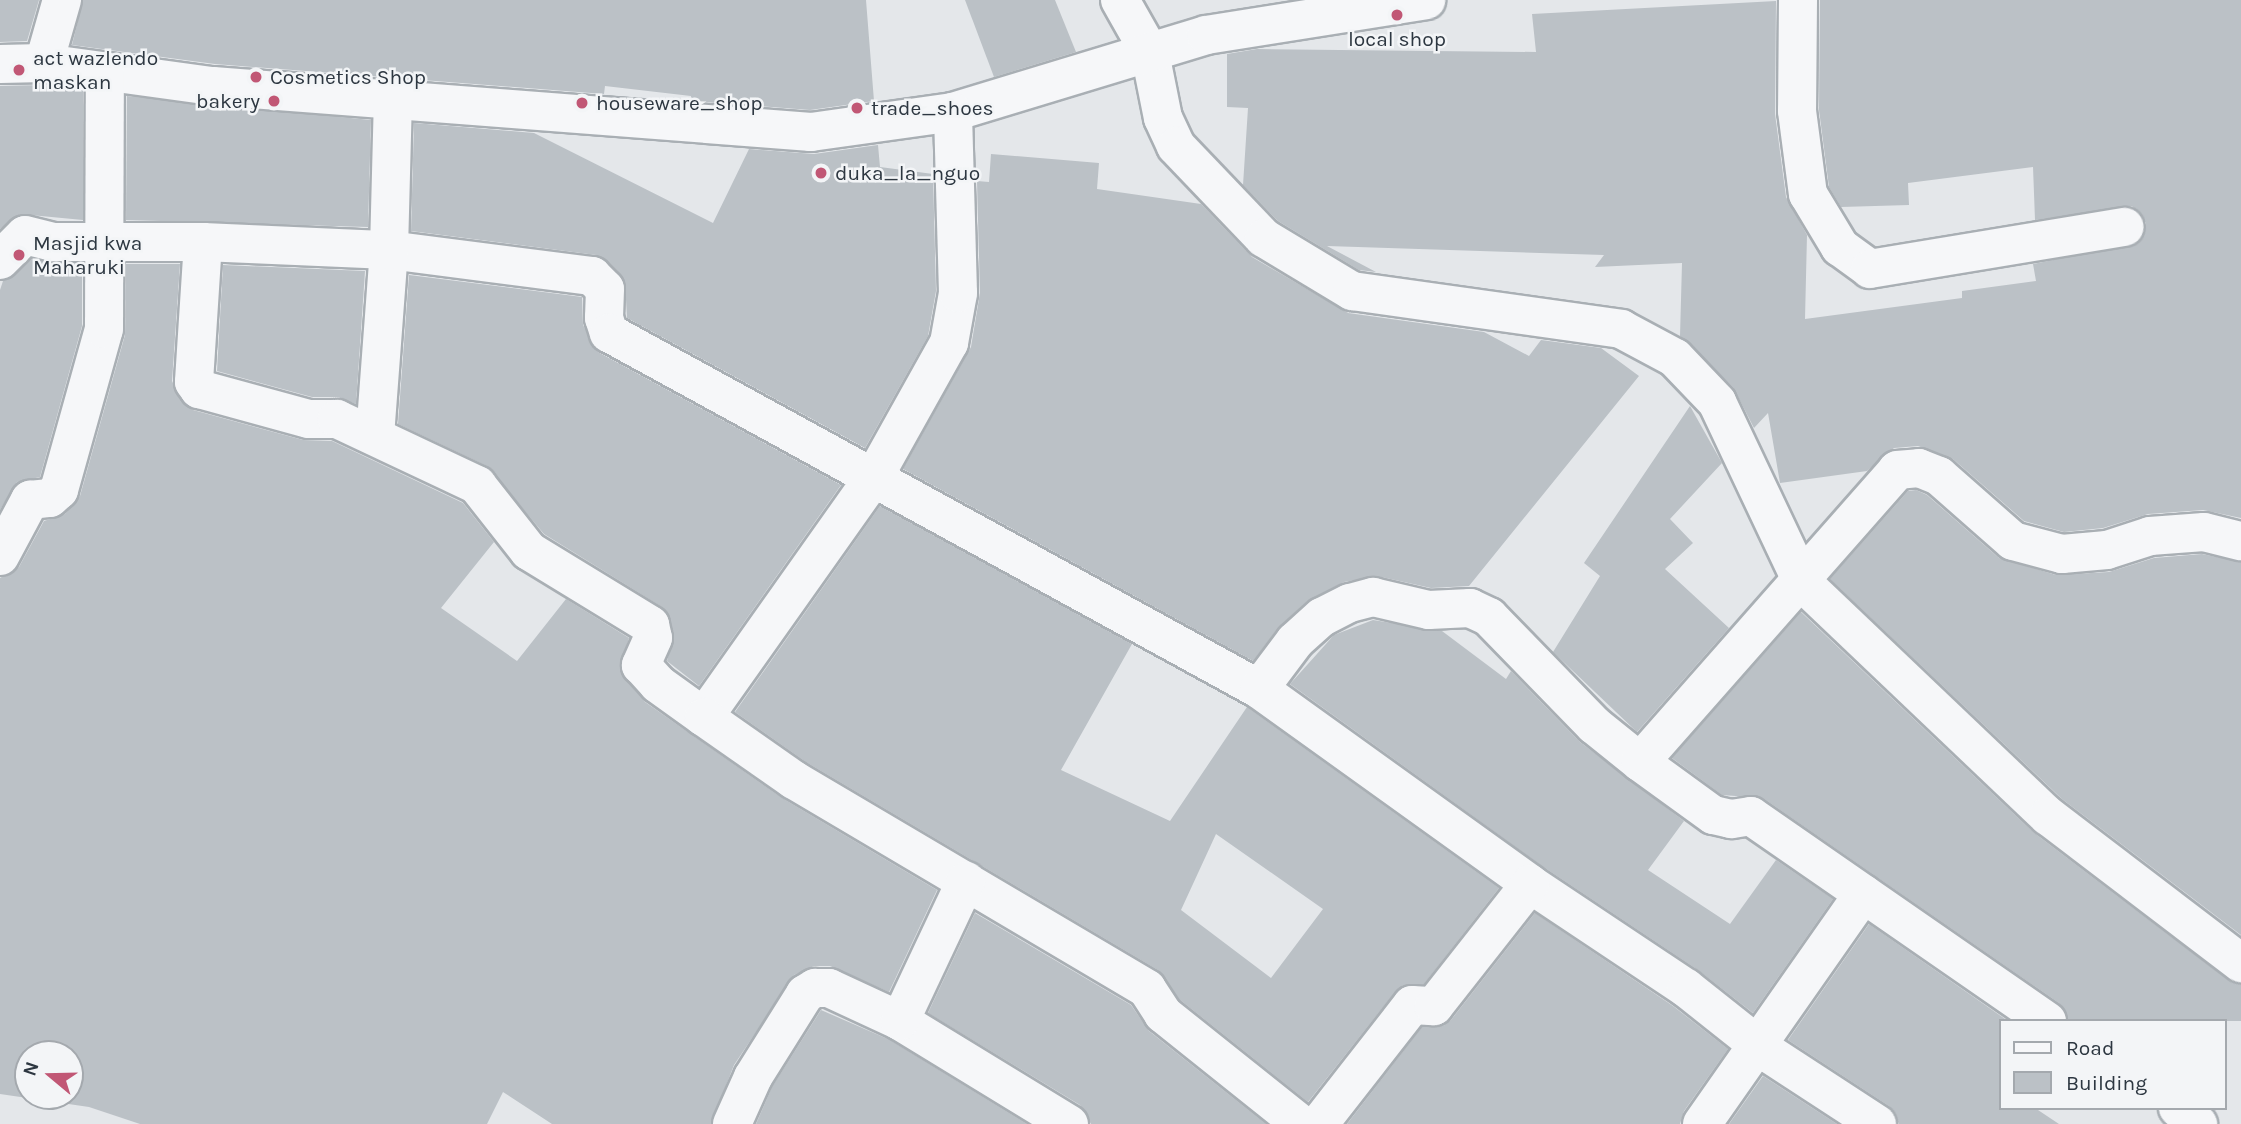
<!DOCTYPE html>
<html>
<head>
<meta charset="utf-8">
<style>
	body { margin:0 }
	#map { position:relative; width:2241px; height:1124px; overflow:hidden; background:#e4e7ea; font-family:Karla,sans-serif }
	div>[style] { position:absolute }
	.building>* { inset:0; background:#bbc1c6 }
	.roads { filter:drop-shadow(2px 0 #a9afb4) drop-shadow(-2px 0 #a9afb4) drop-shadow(0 2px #a9afb4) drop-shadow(0 -2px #a9afb4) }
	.minor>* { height:38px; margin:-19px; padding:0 19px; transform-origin:19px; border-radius:19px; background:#f6f7f9 }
	.dots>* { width:19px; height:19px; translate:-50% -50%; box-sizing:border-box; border:4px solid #f3f5f7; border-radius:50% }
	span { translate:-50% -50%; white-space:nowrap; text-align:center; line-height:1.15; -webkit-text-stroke:5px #f3f5f7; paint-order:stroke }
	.poi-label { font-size:21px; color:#2d3741 }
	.left { translate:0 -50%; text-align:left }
	.right { translate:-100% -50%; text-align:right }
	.legend { position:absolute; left:1999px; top:1019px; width:228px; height:91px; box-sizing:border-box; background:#f3f5f7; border:2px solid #a4a9ae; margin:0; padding:9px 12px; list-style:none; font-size:21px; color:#2d3741 }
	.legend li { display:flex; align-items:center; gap:14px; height:35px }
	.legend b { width:35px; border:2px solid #a4a9ae }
	.north { position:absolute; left:14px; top:1040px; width:70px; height:70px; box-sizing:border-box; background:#f3f5f7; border:2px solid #a4a9ae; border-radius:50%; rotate:289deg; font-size:19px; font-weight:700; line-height:28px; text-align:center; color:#2d3741 }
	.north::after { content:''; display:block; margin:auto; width:24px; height:32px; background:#c15775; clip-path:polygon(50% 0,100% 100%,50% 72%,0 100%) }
</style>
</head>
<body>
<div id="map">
	<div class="building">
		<i style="clip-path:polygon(0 0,39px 0,27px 41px,0 42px)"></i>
		<i style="clip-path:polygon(83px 0,866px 0,874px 101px,810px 110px,691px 101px,691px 96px,605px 86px,604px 94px,215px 64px,72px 45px)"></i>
		<i style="clip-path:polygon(965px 0,1055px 0,1076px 52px,994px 77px)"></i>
		<i style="clip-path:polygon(1820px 0,2241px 0,2241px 518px,2203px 510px,2148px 514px,2103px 528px,2064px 532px,2024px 521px,1953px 459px,1918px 446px,1894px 448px,1867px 471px,1780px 483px,1768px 413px,1754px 428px,1733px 387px,1680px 336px,1682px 263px,1595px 267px,1604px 255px,1327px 246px,1376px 272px,1359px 270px,1278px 221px,1243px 185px,1248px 108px,1227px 107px,1227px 54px,1257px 49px,1536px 52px,1532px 14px,1776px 1px,1775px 114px,1786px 197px,1807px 235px,1805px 319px,1962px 298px,1962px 291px,2036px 281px,2033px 264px,2139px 243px,2146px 223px,2132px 206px,2035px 220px,2033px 167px,1908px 183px,1909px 205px,1841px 207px,1829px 187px,1819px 110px)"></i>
		<i style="clip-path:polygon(43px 85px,83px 90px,83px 220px,20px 214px,0 229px,0 86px)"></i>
		<i style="clip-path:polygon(127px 96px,371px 120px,368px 227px,126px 220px)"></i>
		<i style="clip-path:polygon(414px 123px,534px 133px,713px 223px,749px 149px,814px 154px,878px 145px,880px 167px,933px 174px,936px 291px,928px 336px,865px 448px,627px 318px,625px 281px,596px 255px,411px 231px)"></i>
		<i style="clip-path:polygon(991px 154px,1099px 163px,1097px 189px,1201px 204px,1252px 257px,1348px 313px,1484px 332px,1529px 356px,1541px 340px,1601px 348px,1639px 376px,1469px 586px,1431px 588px,1377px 576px,1344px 582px,1307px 601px,1278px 628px,1253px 661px,903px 469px,971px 347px,980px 293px,977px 181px,989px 182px)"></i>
		<i style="clip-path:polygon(32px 259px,82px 264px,82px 326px,40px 477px,17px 482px,0 510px,0 290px,3px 281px)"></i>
		<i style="clip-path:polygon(evenodd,126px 264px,180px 264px,172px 381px,182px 402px,193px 410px,303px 440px,332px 441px,463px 503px,494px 542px,441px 608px,517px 661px,566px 599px,629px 638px,620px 669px,645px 702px,782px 798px,937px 890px,889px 992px,830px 966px,814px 966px,794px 975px,734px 1065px,711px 1124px,552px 1124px,503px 1092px,487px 1124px,140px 1124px,89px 1107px,0 1094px,0 578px,19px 567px,44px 521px,65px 514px,80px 496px,125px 335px,126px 264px,28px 1054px,70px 1054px,70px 1096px,28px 1096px,28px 1054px)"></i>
		<i style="clip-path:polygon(223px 265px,365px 271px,356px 404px,338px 397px,312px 397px,217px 371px)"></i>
		<i style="clip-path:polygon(409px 275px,582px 297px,583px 325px,598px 352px,841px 485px,699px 686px,667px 661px,674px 633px,662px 607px,544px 534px,487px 466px,398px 424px)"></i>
		<i style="clip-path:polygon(1690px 406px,1722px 463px,1670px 519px,1693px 543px,1665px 569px,1729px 628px,1637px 732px,1553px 652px,1600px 576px,1584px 563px)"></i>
		<i style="clip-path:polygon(1916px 490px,1927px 495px,1999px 558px,2056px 575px,2109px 572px,2154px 558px,2202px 554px,2241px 562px,2241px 935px,2062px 799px,1830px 579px,1908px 491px)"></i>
		<i style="clip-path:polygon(evenodd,880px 506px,1132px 644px,1061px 770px,1170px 821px,1247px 707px,1499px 888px,1424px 984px,1403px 985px,1395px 992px,1308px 1102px,1179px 999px,1158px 970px,806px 762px,735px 712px,880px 506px,1216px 834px,1323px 909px,1271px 978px,1181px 910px,1216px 834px)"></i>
		<i style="clip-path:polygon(1801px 612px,2033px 832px,2228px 980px,2241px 984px,2241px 1021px,2069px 1021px,2059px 1003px,1763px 798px,1722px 795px,1672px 758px)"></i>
		<i style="clip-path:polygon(1373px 620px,1442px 631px,1506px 679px,1511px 671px,1580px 742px,1684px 821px,1648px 870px,1730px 924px,1776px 860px,1833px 899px,1753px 1013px,1698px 970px,1542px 866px,1290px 684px,1334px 635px)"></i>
		<i style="clip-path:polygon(975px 913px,1131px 1005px,1149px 1031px,1266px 1124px,1091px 1124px,1080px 1105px,928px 1013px)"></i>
		<i style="clip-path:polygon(1535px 913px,1673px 1006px,1728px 1049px,1684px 1111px,1680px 1124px,1347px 1124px,1422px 1027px,1443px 1026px,1451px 1020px)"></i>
		<i style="clip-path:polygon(1869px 924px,2008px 1021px,2001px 1021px,2001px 1108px,2035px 1108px,2059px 1124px,1899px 1124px,1889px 1106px,1788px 1040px)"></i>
		<i style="clip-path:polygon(821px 1010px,890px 1040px,1027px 1124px,756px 1124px,772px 1087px)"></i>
		<i style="clip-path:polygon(1763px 1076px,1837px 1124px,1729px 1124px)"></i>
	</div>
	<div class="roads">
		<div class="minor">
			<i style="left:1120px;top:0;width:61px;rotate:60.5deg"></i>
			<i style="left:1150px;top:53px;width:66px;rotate:78.7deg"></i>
			<i style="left:1163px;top:118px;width:31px;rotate:65deg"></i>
			<i style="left:1176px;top:146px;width:127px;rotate:46.3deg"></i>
			<i style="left:1264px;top:238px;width:103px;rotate:31.1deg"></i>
			<i style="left:1352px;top:291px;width:272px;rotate:8deg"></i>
			<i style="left:1621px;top:329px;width:61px;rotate:28.2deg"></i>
			<i style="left:1675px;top:358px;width:61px;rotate:46.3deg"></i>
			<i style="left:1717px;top:402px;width:199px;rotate:64.7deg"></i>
			<i style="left:1802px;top:582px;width:340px;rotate:43.6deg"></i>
			<i style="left:2048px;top:816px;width:243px;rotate:37.3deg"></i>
			<i style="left:1798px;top:0;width:111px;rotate:90.5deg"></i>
			<i style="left:1797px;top:111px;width:84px;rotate:82.5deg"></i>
			<i style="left:1808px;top:194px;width:62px;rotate:58.9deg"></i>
			<i style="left:1840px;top:247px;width:37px;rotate:36deg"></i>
			<i style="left:1870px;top:269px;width:258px;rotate:-9.4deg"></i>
			<i style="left:44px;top:63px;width:66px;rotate:-74.1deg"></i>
			<i style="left:0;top:64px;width:44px;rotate:-1.3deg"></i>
			<i style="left:44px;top:63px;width:171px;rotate:7.8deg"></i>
			<i style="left:213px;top:86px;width:600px;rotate:4.4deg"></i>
			<i style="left:811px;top:132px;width:143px;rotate:-8deg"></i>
			<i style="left:953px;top:112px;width:264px;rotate:-16.9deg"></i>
			<i style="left:1206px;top:35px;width:223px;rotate:-9deg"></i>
			<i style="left:203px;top:242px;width:140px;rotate:93.7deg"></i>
			<i style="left:194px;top:382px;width:9px;rotate:54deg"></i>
			<i style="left:199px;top:389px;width:114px;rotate:15.3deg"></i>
			<i style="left:309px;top:419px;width:28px"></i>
			<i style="left:337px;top:419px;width:155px;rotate:25.2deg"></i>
			<i style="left:477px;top:485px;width:84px;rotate:51.8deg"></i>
			<i style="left:529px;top:551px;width:142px;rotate:31.4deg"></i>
			<i style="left:650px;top:625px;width:13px;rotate:77deg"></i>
			<i style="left:653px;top:638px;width:30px;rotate:114deg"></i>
			<i style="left:641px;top:665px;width:25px;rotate:48deg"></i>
			<i style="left:658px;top:684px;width:57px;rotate:35.7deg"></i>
			<i style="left:704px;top:717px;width:294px;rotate:-54.7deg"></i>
			<i style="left:874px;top:477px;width:154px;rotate:-60.8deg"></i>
			<i style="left:949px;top:343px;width:51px;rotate:-79.8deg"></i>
			<i style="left:958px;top:293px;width:181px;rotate:-91.6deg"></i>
			<i style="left:0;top:260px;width:35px;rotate:-45deg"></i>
			<i style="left:25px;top:235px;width:30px;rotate:14deg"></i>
			<i style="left:54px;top:242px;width:149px"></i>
			<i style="left:203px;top:242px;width:186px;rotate:2.5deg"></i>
			<i style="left:389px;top:250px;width:205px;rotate:7.3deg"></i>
			<i style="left:592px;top:276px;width:18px;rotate:45deg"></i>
			<i style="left:605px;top:289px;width:29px;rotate:92deg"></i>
			<i style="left:604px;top:318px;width:16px;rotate:72deg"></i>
			<i style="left:609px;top:333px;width:741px;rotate:28.71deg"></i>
			<i style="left:1259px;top:689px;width:334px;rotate:35.7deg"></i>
			<i style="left:1530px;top:884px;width:187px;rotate:33.7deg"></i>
			<i style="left:1686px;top:988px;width:105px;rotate:38.4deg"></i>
			<i style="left:1768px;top:1053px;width:130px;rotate:33.1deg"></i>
			<i style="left:375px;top:436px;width:187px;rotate:-85.7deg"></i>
			<i style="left:389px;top:250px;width:153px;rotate:-88.5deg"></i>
			<i style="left:0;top:556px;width:64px;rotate:-61.8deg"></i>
			<i style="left:30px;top:500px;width:20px;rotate:-6deg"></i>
			<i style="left:50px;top:498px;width:12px;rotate:-42deg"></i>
			<i style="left:59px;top:490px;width:167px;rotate:-74.4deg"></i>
			<i style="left:104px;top:329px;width:255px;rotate:-89.8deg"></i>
			<i style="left:1259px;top:689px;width:60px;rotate:-53.1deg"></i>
			<i style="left:1295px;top:641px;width:36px;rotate:-42deg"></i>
			<i style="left:1322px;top:617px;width:31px;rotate:-27deg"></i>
			<i style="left:1350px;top:603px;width:24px;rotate:-15deg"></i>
			<i style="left:1373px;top:597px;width:57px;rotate:13.1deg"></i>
			<i style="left:1429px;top:610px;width:41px;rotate:-2.8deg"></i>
			<i style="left:1470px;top:608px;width:21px;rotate:25deg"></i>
			<i style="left:1489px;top:617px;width:151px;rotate:45.8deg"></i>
			<i style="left:1594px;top:725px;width:59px;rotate:38.8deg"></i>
			<i style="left:704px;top:717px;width:110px;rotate:35deg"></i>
			<i style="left:794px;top:780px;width:410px;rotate:30.6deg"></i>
			<i style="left:1147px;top:989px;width:30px;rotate:57deg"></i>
			<i style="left:1163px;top:1014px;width:176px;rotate:38.6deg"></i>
			<i style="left:900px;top:1021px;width:198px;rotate:31.4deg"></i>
			<i style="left:2047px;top:1021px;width:360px;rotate:-145.3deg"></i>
			<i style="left:1751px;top:816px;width:20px;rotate:171deg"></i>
			<i style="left:1731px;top:819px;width:18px;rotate:-167deg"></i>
			<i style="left:1713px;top:815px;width:90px;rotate:-144deg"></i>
			<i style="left:1640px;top:762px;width:389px;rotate:-48.6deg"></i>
			<i style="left:1897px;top:470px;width:22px;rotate:-5deg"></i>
			<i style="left:1919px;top:468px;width:22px;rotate:22deg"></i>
			<i style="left:1939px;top:476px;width:98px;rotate:41.3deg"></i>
			<i style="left:2013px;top:541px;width:51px;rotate:14.9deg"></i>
			<i style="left:2062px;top:554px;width:45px;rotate:-5.1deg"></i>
			<i style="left:2107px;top:550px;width:45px;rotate:-18deg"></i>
			<i style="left:2150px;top:536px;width:54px;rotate:-4.2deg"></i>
			<i style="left:2204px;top:532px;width:38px;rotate:14deg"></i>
			<i style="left:2178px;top:1108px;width:26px;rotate:39deg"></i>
			<i style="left:732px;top:1124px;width:51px;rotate:-65.9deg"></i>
			<i style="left:753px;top:1077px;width:98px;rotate:-57.9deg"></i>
			<i style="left:805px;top:994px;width:12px;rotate:-31deg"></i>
			<i style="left:815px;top:988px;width:14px"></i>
			<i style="left:829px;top:988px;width:78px;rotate:24.9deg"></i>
			<i style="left:900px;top:1021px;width:155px;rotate:-64.8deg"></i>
			<i style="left:1319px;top:1124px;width:151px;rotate:-52deg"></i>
			<i style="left:1412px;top:1005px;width:22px;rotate:3deg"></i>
			<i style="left:1434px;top:1006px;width:155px;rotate:-51.8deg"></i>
			<i style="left:1702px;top:1124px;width:281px;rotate:-55deg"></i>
		</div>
	</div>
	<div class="dots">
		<i style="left:1397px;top:15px;background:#c15775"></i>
		<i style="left:19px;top:70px;background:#c15775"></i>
		<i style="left:256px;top:77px;background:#c15775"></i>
		<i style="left:274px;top:101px;background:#c15775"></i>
		<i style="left:582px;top:103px;background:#c15775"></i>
		<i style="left:857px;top:108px;background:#c15775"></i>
		<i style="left:821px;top:173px;background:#c15775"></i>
		<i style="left:19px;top:255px;background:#c15775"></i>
	</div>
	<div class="poi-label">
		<span style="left:1397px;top:39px">local shop</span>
		<span class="left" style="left:33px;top:70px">act wazlendo<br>maskan</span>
		<span class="left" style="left:270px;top:77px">Cosmetics Shop</span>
		<span class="right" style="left:260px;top:101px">bakery</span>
		<span class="left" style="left:596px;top:103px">houseware_shop</span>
		<span class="left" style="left:871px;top:108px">trade_shoes</span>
		<span class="left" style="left:835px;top:173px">duka_la_nguo</span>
		<span class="left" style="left:33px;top:255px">Masjid kwa<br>Maharuki</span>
	</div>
	<ul class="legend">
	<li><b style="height:9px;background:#f6f7f9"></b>Road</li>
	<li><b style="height:19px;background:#bbc1c6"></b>Building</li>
	</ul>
	<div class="north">N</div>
</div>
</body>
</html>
